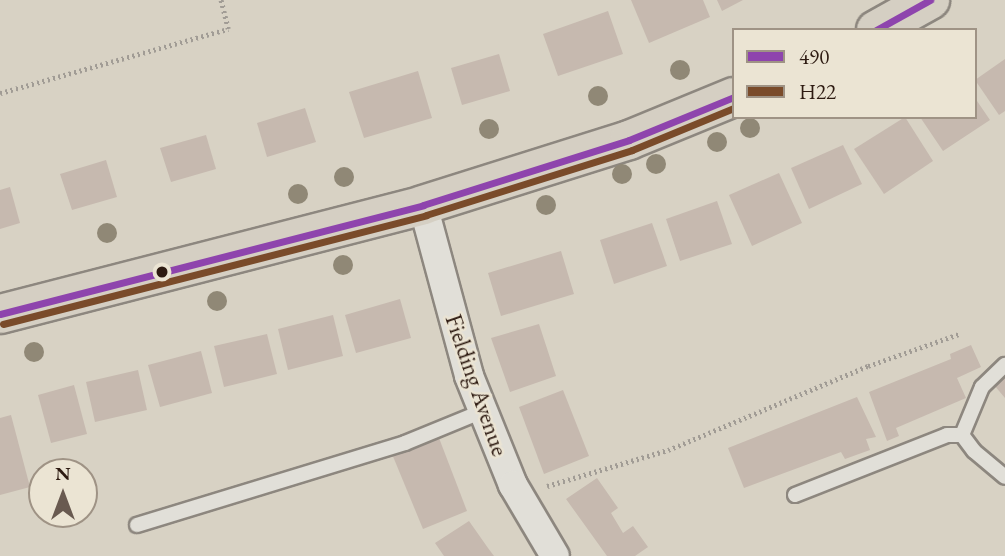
<!DOCTYPE html>
<html>
<head>
<meta charset="utf-8">
<style>
	body { margin:0 }
	#map { position:relative; width:1005px; height:556px; overflow:hidden; background:#d8d2c4; font-family:"EB Garamond",serif }
	div>[style] { position:absolute }
	.building>* { inset:0; background:#c6b9af }
	.path>* { height:4.5px; margin-top:-2.25px; transform-origin:0; background:repeating-linear-gradient(90deg,#a19c95 0 2px,transparent 0 5.5px) }
	.roads { filter:drop-shadow(2px 0 #8d877f) drop-shadow(-2px 0 #8d877f) drop-shadow(0 2px #8d877f) drop-shadow(0 -2px #8d877f) }
	.service>* { height:14px; margin:-7px; padding:0 7px; transform-origin:7px; border-radius:7px; background:#e1dfd8 }
	.minor>* { height:28px; margin:-14px; padding:0 14px; transform-origin:14px; border-radius:14px; background:#e1dfd8 }
	.primary>* { height:38px; margin:-19px; padding:0 19px; transform-origin:19px; border-radius:19px; background:#d5cfc3 }
	.bus-1>* { height:7px; margin:-3.5px; padding:0 3.5px; transform-origin:3.5px; border-radius:3.5px; background:#8e44ad }
	.bus-2>* { height:7px; margin:-3.5px; padding:0 3.5px; transform-origin:3.5px; border-radius:3.5px; background:#7a4b2a }
	.trees>* { width:20px; height:20px; margin:-10px; border-radius:50%; background:#908876 }
	.dots>* { width:19px; height:19px; translate:-50% -50%; box-sizing:border-box; border:4px solid #ebe4d3; border-radius:50% }
	span { translate:-50% -50%; white-space:nowrap; text-align:center; line-height:1.15; -webkit-text-stroke:5px #ebe4d3; paint-order:stroke }
	.street-label { font-size:24px; color:#2d1a11 }
	.legend { position:absolute; left:732px; top:28px; width:245px; height:91px; box-sizing:border-box; background:#ebe4d3; border:2px solid #9f9385; margin:0; padding:9px 12px; list-style:none; font-size:21px; color:#2d1a11 }
	.legend li { display:flex; align-items:center; gap:14px; height:35px }
	.legend b { width:35px; border:2px solid #9f9385 }
	.north { position:absolute; left:28px; top:458px; width:70px; height:70px; box-sizing:border-box; background:#ebe4d3; border:2px solid #9f9385; border-radius:50%; rotate:0deg; font-size:19px; font-weight:700; line-height:28px; text-align:center; color:#2d1a11 }
	.north::after { content:''; display:block; margin:auto; width:24px; height:32px; background:#695a50; clip-path:polygon(50% 0,100% 100%,50% 72%,0 100%) }
</style>
</head>
<body>
<div id="map">
	<div class="building">
		<i style="clip-path:polygon(631px 0,703px 0,710px 17px,649px 43px)"></i>
		<i style="clip-path:polygon(717px 0,743px 0,722px 11px)"></i>
		<i style="clip-path:polygon(608px 11px,623px 54px,558px 76px,543px 34px)"></i>
		<i style="clip-path:polygon(499px 54px,510px 91px,462px 105px,451px 68px)"></i>
		<i style="clip-path:polygon(1005px 59px,1005px 111px,999px 115px,975px 80px)"></i>
		<i style="clip-path:polygon(418px 71px,432px 118px,364px 138px,349px 92px)"></i>
		<i style="clip-path:polygon(975px 98px,990px 120px,943px 151px,920px 117px,975px 117px)"></i>
		<i style="clip-path:polygon(305px 108px,316px 142px,267px 157px,257px 123px)"></i>
		<i style="clip-path:polygon(905px 117px,933px 161px,884px 194px,854px 149px)"></i>
		<i style="clip-path:polygon(206px 135px,216px 169px,171px 182px,160px 148px)"></i>
		<i style="clip-path:polygon(843px 145px,862px 184px,809px 209px,791px 168px)"></i>
		<i style="clip-path:polygon(106px 160px,117px 197px,72px 210px,60px 174px)"></i>
		<i style="clip-path:polygon(779px 173px,802px 223px,752px 246px,729px 195px)"></i>
		<i style="clip-path:polygon(10px 187px,20px 223px,0 229px,0 190px)"></i>
		<i style="clip-path:polygon(717px 201px,732px 244px,680px 261px,666px 219px)"></i>
		<i style="clip-path:polygon(652px 223px,667px 266px,614px 284px,600px 240px)"></i>
		<i style="clip-path:polygon(561px 251px,574px 294px,501px 316px,488px 273px)"></i>
		<i style="clip-path:polygon(400px 299px,411px 338px,356px 353px,345px 315px)"></i>
		<i style="clip-path:polygon(333px 315px,343px 356px,288px 370px,278px 329px)"></i>
		<i style="clip-path:polygon(539px 324px,556px 376px,510px 392px,491px 338px)"></i>
		<i style="clip-path:polygon(267px 334px,277px 374px,224px 387px,214px 346px)"></i>
		<i style="clip-path:polygon(971px 345px,981px 367px,957px 378px,966px 398px,896px 428px,899px 436px,887px 441px,869px 392px,951px 359px,950px 354px)"></i>
		<i style="clip-path:polygon(201px 351px,212px 393px,160px 407px,148px 365px)"></i>
		<i style="clip-path:polygon(138px 370px,147px 410px,95px 422px,86px 382px)"></i>
		<i style="clip-path:polygon(1005px 377px,1005px 398px,994px 385px)"></i>
		<i style="clip-path:polygon(74px 385px,87px 434px,51px 443px,38px 395px)"></i>
		<i style="clip-path:polygon(563px 390px,589px 456px,544px 474px,519px 407px)"></i>
		<i style="clip-path:polygon(857px 397px,876px 437px,866px 439px,870px 450px,845px 459px,841px 452px,744px 488px,728px 448px)"></i>
		<i style="clip-path:polygon(11px 415px,30px 487px,0 495px,0 418px)"></i>
		<i style="clip-path:polygon(439px 438px,467px 511px,423px 529px,392px 454px)"></i>
		<i style="clip-path:polygon(597px 478px,618px 508px,611px 513px,623px 533px,633px 526px,648px 547px,635px 556px,607px 556px,566px 499px)"></i>
		<i style="clip-path:polygon(469px 521px,488px 548px,494px 556px,444px 556px,435px 543px)"></i>
	</div>
	<div class="path">
		<i style="left:0;top:93px;width:237px;rotate:-15.7deg"></i>
		<i style="left:228px;top:29px;width:30px;rotate:-104deg"></i>
		<i style="left:547px;top:486px;width:126px;rotate:-16.6deg"></i>
		<i style="left:668px;top:450px;width:217px;rotate:-22.8deg"></i>
		<i style="left:868px;top:366px;width:96px;rotate:-19.4deg"></i>
	</div>
	<div class="roads">
		<div class="service">
			<i style="left:962px;top:435px;width:52px;rotate:-67.4deg"></i>
			<i style="left:982px;top:387px;width:32px;rotate:-44deg"></i>
			<i style="left:795px;top:495px;width:163px;rotate:-21.5deg"></i>
			<i style="left:947px;top:435px;width:15px"></i>
			<i style="left:962px;top:435px;width:20px;rotate:53deg"></i>
			<i style="left:974px;top:451px;width:40px;rotate:40deg"></i>
			<i style="left:137px;top:525px;width:280px;rotate:-17deg"></i>
			<i style="left:405px;top:443px;width:84px;rotate:-22.3deg"></i>
		</div>
		<div class="minor">
			<i style="left:423px;top:205px;width:177px;rotate:74.9deg"></i>
			<i style="left:469px;top:376px;width:118px;rotate:68deg"></i>
			<i style="left:513px;top:485px;width:82px;rotate:59.4deg"></i>
		</div>
		<div class="primary">
			<i style="left:876px;top:30px;width:62px;rotate:-29.1deg"></i>
			<i style="left:0;top:314px;width:437px;rotate:-14.4deg"></i>
			<i style="left:423px;top:205px;width:216px;rotate:-17.5deg"></i>
			<i style="left:629px;top:140px;width:113px;rotate:-22.3deg"></i>
		</div>
	</div>
	<div class="bus-1">
		<i style="left:876px;top:30px;width:62px;rotate:-29.1deg"></i>
		<i style="left:0;top:314px;width:437px;rotate:-14.4deg"></i>
		<i style="left:423px;top:205px;width:216px;rotate:-17.5deg"></i>
		<i style="left:629px;top:140px;width:113px;rotate:-22.3deg"></i>
	</div>
	<div class="bus-2">
		<i style="left:3px;top:324px;width:437px;rotate:-14.4deg"></i>
		<i style="left:426px;top:215px;width:216px;rotate:-17.5deg"></i>
		<i style="left:632px;top:150px;width:110px;rotate:-22.4deg"></i>
	</div>
	<div class="trees">
		<i style="left:680px;top:70px"></i>
		<i style="left:598px;top:96px"></i>
		<i style="left:750px;top:128px"></i>
		<i style="left:489px;top:129px"></i>
		<i style="left:717px;top:142px"></i>
		<i style="left:656px;top:164px"></i>
		<i style="left:622px;top:174px"></i>
		<i style="left:344px;top:177px"></i>
		<i style="left:298px;top:194px"></i>
		<i style="left:546px;top:205px"></i>
		<i style="left:107px;top:233px"></i>
		<i style="left:343px;top:265px"></i>
		<i style="left:217px;top:301px"></i>
		<i style="left:34px;top:352px"></i>
	</div>
	<div class="dots">
		<i style="left:162px;top:272px;background:#2d1a11"></i>
	</div>
	<div class="street-label">
		<span style="left:477px;top:385px;rotate:71deg">Fielding Avenue</span>
	</div>
	<ul class="legend">
	<li><b style="height:9px;background:#8e44ad"></b>490</li>
	<li><b style="height:9px;background:#7a4b2a"></b>H22</li>
	</ul>
	<div class="north">N</div>
</div>
</body>
</html>
